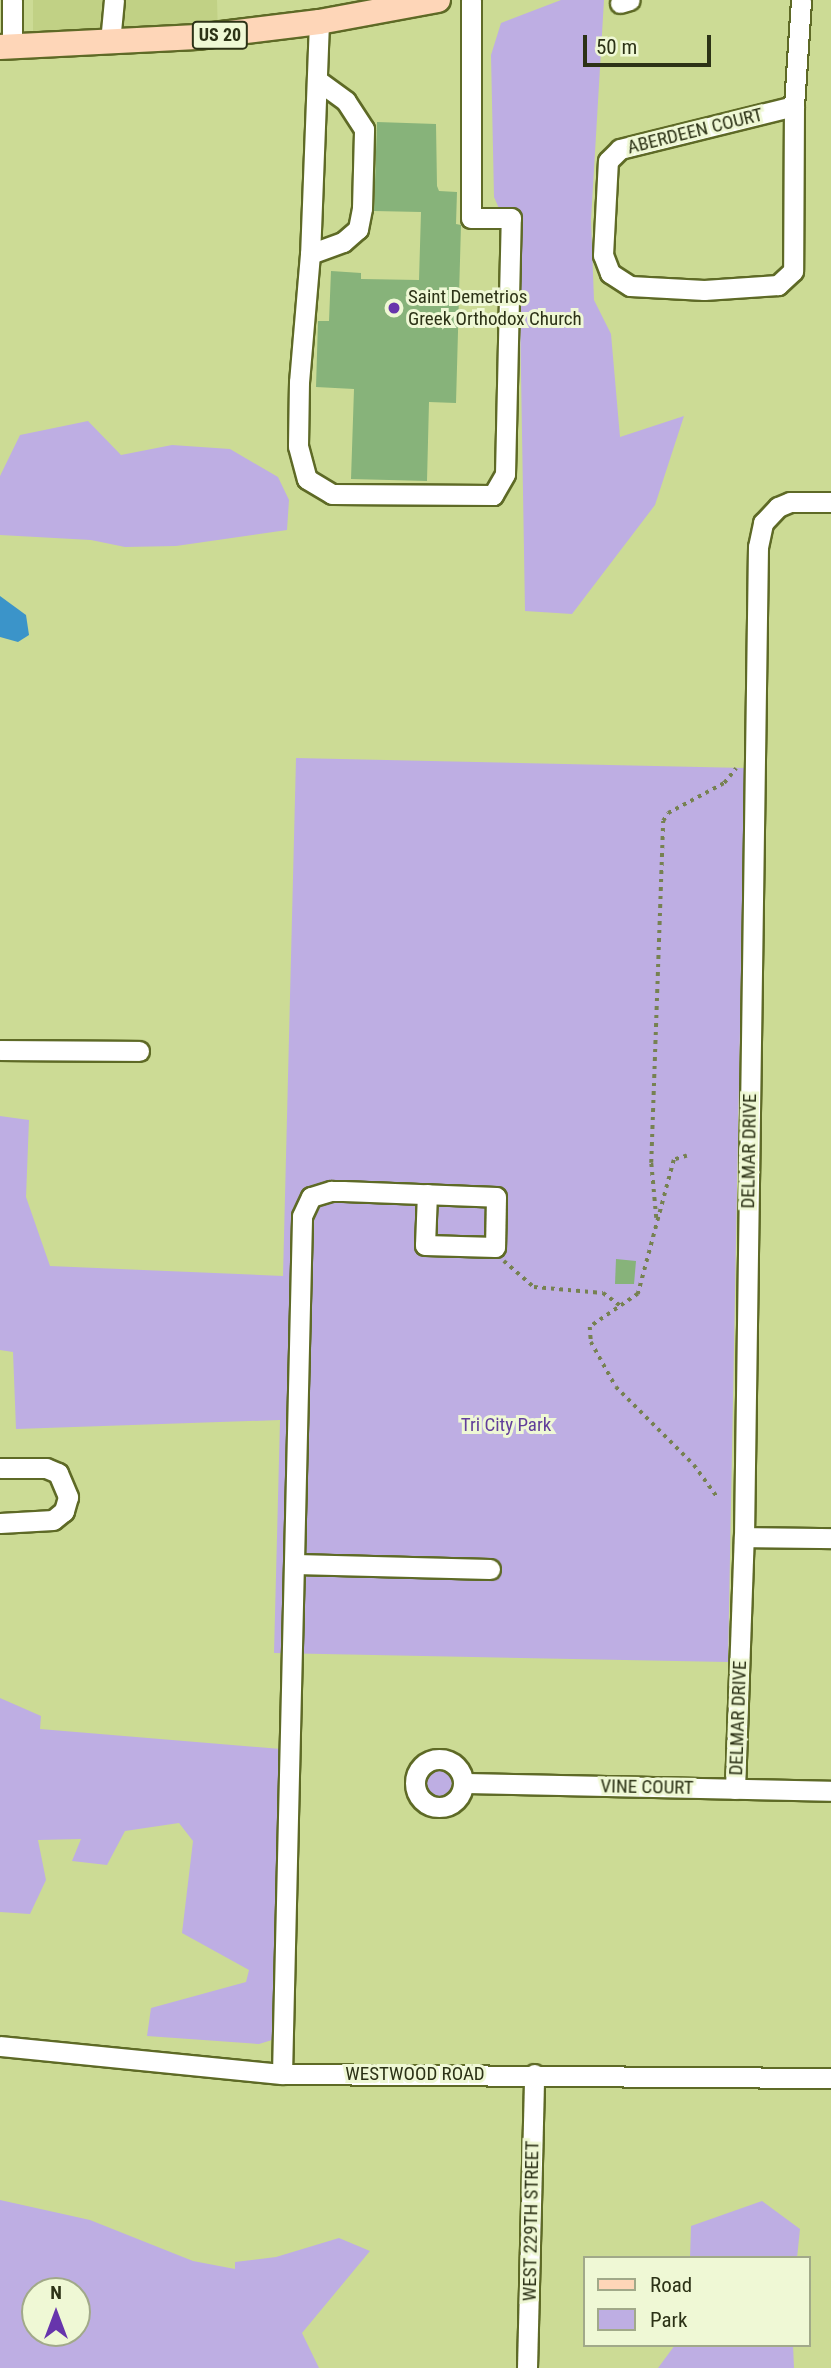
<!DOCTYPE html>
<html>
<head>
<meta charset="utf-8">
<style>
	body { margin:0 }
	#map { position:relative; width:831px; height:2368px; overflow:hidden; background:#ccdb95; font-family:"Roboto Condensed",sans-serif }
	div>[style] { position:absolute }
	.built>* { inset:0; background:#c1d185 }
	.green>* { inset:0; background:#beaee3 }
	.round { border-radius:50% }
	.water>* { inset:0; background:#3b94c9 }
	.building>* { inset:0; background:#87b37a }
	.path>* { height:3.5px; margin-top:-1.75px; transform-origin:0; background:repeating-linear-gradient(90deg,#768151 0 3.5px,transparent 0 8.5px) }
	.roads { filter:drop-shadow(2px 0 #5e6a26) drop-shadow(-2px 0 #5e6a26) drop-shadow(0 2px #5e6a26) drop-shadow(0 -2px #5e6a26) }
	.minor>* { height:19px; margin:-9.5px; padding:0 9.5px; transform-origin:9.5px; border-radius:9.5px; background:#fff }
	.minor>.ring { margin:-9.5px; padding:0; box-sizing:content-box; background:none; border:19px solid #fff; border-radius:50% }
	.major>* { height:24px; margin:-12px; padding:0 12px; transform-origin:12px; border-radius:12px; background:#fed6b8 }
	.dots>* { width:19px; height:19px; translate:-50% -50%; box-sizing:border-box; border:4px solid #eff8d5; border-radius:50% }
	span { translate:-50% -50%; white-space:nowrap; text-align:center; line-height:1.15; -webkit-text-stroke:6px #eff8d5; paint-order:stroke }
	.shield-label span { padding:2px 5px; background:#eff8d5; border:2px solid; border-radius:5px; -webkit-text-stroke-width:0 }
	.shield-label { font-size:18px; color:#2c3216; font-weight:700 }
	.street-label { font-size:19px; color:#2c3216 }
	.poi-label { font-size:19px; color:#2c3216 }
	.left { translate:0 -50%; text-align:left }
	.park-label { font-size:19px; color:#623e9a }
	.legend { position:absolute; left:583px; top:2256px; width:228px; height:91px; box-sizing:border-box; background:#eff8d5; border:2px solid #a1a989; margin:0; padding:9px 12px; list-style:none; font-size:21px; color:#2c3216 }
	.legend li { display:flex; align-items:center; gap:14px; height:35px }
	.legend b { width:35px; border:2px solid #a1a989 }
	.north { position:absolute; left:21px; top:2277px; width:70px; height:70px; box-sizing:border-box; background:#eff8d5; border:2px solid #a1a989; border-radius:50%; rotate:0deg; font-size:19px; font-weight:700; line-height:28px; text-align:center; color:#2c3216 }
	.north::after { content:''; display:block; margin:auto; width:24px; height:32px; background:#6735ac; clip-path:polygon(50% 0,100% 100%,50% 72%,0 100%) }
	.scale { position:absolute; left:583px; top:35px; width:128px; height:32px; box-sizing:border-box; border:4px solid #2c3216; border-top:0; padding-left:9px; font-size:21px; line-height:24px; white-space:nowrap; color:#2c3216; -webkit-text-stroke:5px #eff8d5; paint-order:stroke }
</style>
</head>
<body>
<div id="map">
	<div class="built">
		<i style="clip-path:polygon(33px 0,217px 0,218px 35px,33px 45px)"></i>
	</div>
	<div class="green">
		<i style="clip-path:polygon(561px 0,604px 0,591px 220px,594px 300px,611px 334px,620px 437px,684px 416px,655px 505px,572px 614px,525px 611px,519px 255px,494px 197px,491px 55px,501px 23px)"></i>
		<i style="clip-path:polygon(88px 421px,121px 455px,172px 445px,230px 449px,278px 477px,289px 500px,287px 530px,176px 546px,125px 547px,91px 540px,0 535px,0 476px,20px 435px)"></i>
		<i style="clip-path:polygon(296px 758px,745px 768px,728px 1662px,274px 1653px,280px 1420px,16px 1429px,13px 1352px,0 1350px,0 1116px,29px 1120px,26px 1197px,50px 1266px,283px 1276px)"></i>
		<i style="clip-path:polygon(0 1698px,41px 1716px,40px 1729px,281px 1749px,272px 2040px,259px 2044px,147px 2036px,151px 2008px,246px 1982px,249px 1970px,182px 1933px,193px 1841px,179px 1823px,125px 1831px,107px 1865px,72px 1861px,81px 1839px,38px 1840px,46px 1880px,30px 1914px,0 1912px)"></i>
		<i class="round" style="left:424px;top:1769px;width:28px;height:28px"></i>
		<i style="clip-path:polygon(evenodd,0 2200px,90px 2220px,193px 2261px,235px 2269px,235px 2262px,276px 2257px,339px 2238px,370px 2251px,302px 2333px,319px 2368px,0 2368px,0 2200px,35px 2291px,77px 2291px,77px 2333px,35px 2333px,35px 2291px)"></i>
		<i style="clip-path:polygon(762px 2201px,800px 2229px,797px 2258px,690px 2258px,691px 2226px)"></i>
		<i style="clip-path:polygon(675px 2345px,793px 2345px,794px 2368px,658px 2368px)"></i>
	</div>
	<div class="water">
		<i style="clip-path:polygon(0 596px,26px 615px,29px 635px,18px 642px,0 637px)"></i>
	</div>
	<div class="building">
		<i style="clip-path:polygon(377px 122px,436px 124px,437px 186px,439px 191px,457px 192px,456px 224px,461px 225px,456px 403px,429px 402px,427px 481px,351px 479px,354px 389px,316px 387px,318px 321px,329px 321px,331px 271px,361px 273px,361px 279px,419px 280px,421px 212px,374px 211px)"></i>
		<i style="clip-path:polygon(616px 1259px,636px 1261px,634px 1284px,615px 1284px)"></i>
	</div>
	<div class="path">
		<i style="left:687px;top:1156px;width:14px;rotate:163deg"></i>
		<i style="left:674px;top:1160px;width:139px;rotate:105deg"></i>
		<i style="left:638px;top:1294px;width:58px;rotate:145.5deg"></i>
		<i style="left:590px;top:1327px;width:15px;rotate:86deg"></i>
		<i style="left:591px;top:1342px;width:51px;rotate:60.9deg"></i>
		<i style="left:616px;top:1387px;width:110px;rotate:45deg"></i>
		<i style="left:694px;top:1465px;width:41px;rotate:54deg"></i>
		<i style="left:656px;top:1218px;width:55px;rotate:-95.2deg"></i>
		<i style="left:651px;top:1163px;width:342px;rotate:-88deg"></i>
		<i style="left:663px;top:821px;width:9px;rotate:-58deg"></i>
		<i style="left:668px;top:813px;width:64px;rotate:-28.2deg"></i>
		<i style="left:724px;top:783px;width:19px;rotate:-51deg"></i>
		<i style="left:504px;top:1261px;width:40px;rotate:41deg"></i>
		<i style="left:534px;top:1287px;width:69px;rotate:5deg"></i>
		<i style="left:603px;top:1293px;width:24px;rotate:36deg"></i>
	</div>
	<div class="roads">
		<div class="minor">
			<i style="left:12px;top:0;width:46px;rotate:90deg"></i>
			<i style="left:620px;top:3px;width:10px;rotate:-17deg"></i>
			<i style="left:319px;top:22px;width:232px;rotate:92.2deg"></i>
			<i style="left:310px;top:254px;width:128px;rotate:94.9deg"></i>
			<i style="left:299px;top:382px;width:64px;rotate:90.9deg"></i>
			<i style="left:298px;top:446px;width:34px;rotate:75deg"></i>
			<i style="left:307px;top:479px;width:29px;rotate:31deg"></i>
			<i style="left:332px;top:494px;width:161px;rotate:0.4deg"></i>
			<i style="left:493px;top:495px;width:24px;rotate:-60deg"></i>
			<i style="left:505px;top:474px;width:256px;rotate:-88.7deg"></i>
			<i style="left:511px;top:218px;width:40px;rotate:180deg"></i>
			<i style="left:471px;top:218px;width:218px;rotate:-90deg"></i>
			<i style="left:110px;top:42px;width:42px;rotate:-84.6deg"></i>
			<i style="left:794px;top:106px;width:165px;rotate:90.3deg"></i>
			<i style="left:793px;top:271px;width:21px;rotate:137deg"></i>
			<i style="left:778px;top:285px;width:74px;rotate:176.1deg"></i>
			<i style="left:704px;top:290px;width:74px;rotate:-176.9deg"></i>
			<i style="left:630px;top:286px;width:24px;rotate:-147deg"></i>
			<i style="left:610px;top:273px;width:19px;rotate:-111deg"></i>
			<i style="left:603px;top:255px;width:94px;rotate:-87deg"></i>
			<i style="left:608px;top:161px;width:17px;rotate:-45deg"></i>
			<i style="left:620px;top:149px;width:179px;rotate:-13.9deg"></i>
			<i style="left:794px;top:106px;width:106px;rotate:-86.2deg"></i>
			<i style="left:310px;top:254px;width:35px;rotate:-20deg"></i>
			<i style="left:343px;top:242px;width:20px;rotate:-41deg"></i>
			<i style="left:358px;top:229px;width:21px;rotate:-79deg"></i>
			<i style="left:362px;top:208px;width:79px;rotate:-88.5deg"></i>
			<i style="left:364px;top:129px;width:33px;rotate:-123deg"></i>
			<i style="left:346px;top:101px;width:34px;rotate:-144deg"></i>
			<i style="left:0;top:1050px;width:139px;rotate:0.4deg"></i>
			<i style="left:0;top:1468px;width:46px"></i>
			<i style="left:46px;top:1468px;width:13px;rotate:23deg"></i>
			<i style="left:58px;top:1473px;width:26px;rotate:67deg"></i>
			<i style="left:68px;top:1497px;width:15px;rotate:106deg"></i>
			<i style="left:64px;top:1511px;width:14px;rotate:141deg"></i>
			<i style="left:53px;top:1520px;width:53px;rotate:176.8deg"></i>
			<i style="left:744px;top:1537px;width:87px;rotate:0.7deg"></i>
			<i style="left:295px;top:1564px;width:195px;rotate:1.5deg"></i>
			<i class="ring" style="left:415px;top:1759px;width:29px;height:29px"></i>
			<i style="left:464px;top:1783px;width:367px;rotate:1.2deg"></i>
			<i style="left:735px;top:1789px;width:252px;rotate:-88deg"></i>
			<i style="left:744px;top:1537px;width:990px;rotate:-89.19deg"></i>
			<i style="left:758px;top:547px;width:25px;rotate:-78deg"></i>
			<i style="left:763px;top:523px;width:22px;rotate:-47deg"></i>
			<i style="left:778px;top:507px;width:13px;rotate:-23deg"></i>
			<i style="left:790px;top:502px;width:41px"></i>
			<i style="left:0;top:2046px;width:283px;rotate:5.7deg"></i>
			<i style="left:282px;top:2074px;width:549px;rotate:0.42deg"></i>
			<i style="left:282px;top:2074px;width:858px;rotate:-88.66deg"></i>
			<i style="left:302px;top:1216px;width:21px;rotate:-65deg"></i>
			<i style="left:311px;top:1197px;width:21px;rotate:-17deg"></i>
			<i style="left:331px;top:1191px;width:12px"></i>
			<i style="left:343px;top:1191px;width:153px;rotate:2.2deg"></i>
			<i style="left:496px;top:1197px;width:50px;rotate:91.1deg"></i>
			<i style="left:495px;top:1247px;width:70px;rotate:-178.4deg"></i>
			<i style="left:425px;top:1245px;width:51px;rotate:-87.8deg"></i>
			<i style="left:527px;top:2368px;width:294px;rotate:-88.6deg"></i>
		</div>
		<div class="major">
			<i style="left:0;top:47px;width:197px;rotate:-2.9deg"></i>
			<i style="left:197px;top:37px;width:123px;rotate:-7deg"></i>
			<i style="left:319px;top:22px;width:121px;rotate:-10.5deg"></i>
		</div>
	</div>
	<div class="dots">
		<i style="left:394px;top:308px;background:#6735ac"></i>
	</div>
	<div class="shield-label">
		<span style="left:220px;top:35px">US 20</span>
	</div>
	<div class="street-label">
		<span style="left:695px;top:131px;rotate:-14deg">ABERDEEN COURT</span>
		<span style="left:749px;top:1151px;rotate:-89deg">DELMAR DRIVE</span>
		<span style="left:738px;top:1718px;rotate:-88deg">DELMAR DRIVE</span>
		<span style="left:647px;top:1787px;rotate:1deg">VINE COURT</span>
		<span style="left:415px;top:2074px">WESTWOOD ROAD</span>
		<span style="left:531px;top:2221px;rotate:-89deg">WEST 229TH STREET</span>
	</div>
	<div class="poi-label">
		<span class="left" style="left:408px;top:308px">Saint Demetrios<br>Greek Orthodox Church</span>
	</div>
	<div class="park-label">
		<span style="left:506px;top:1425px">Tri City Park</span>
	</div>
	<ul class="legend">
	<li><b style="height:9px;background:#fed6b8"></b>Road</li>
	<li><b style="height:19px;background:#beaee3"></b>Park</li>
	</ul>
	<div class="north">N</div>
	<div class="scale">50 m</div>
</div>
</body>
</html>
